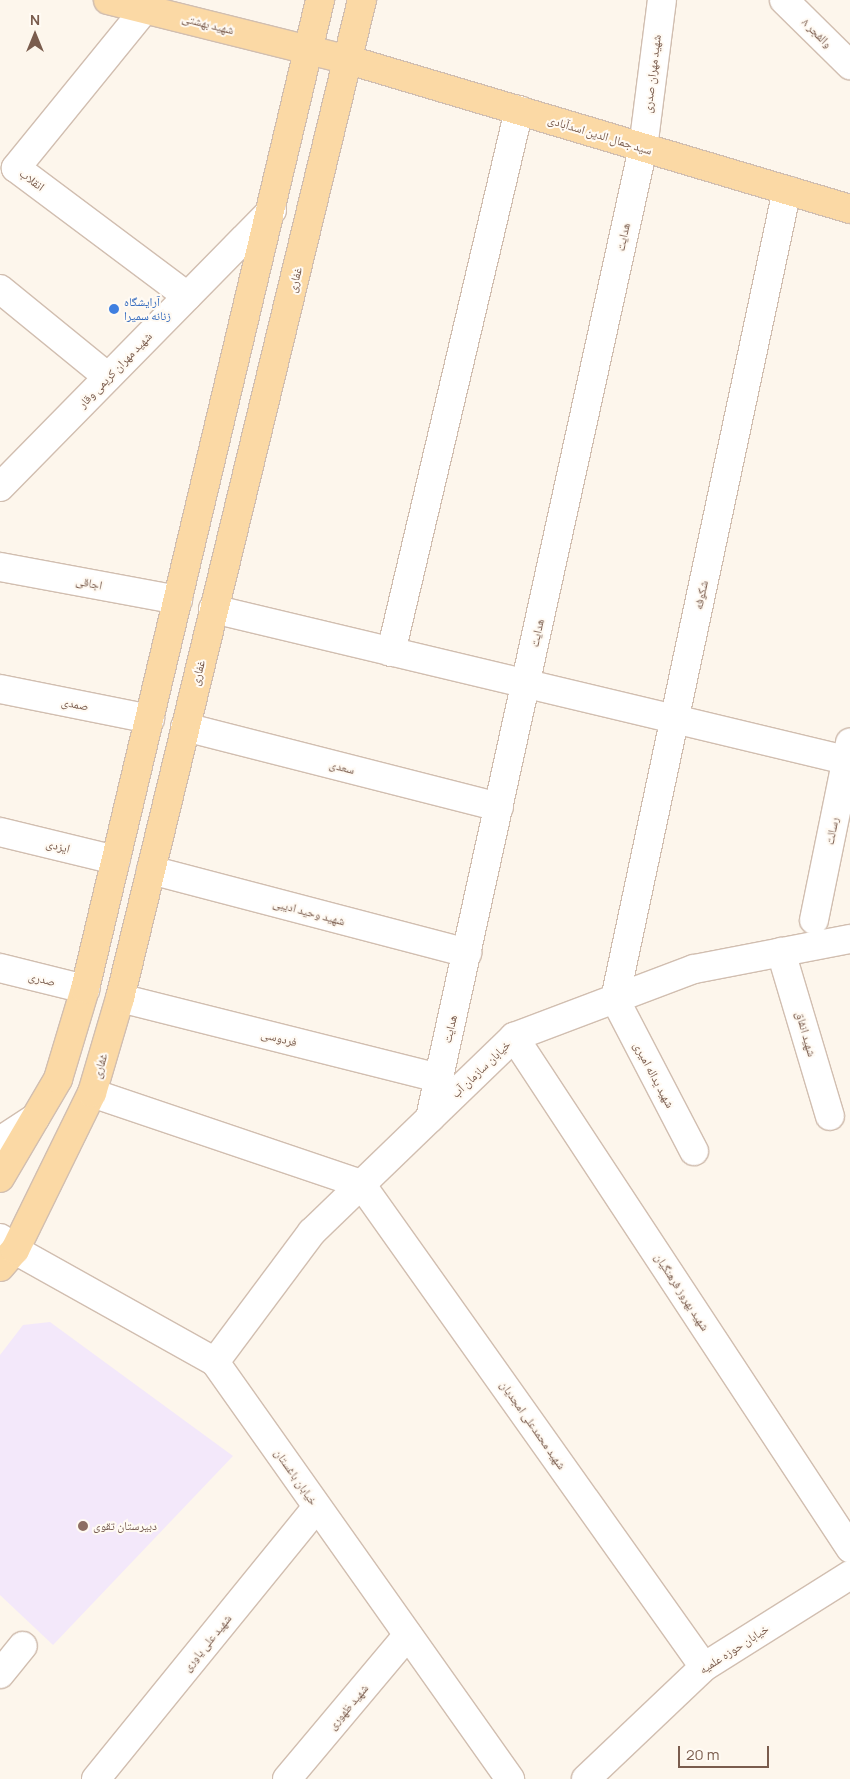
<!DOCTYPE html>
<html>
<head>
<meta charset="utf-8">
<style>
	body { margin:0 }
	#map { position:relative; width:850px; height:1779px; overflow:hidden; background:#fdf6ec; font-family:Manrope,"Noto Naskh Arabic",sans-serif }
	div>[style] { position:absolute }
	.education>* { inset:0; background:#f3e8fa }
	.roads { filter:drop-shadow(1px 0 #d1beb0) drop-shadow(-1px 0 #d1beb0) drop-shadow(0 1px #d1beb0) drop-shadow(0 -1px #d1beb0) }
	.minor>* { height:28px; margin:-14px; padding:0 14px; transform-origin:14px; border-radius:14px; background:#fff }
	.major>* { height:28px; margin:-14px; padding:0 14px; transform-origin:14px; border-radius:14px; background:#fbd9a5 }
	.dots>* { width:14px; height:14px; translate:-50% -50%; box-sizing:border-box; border:2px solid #fffaf3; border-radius:50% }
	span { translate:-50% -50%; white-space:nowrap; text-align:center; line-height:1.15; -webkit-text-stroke:4px #fffaf3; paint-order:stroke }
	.street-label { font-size:12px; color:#7a5c4d }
	.shop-label { font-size:12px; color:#366cbe }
	.left { translate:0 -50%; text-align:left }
	.education-label { font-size:12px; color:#785e54 }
	.north { position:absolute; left:10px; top:10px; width:50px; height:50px; -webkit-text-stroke:4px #fffaf3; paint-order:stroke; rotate:0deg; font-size:14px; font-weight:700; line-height:20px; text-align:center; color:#7a5c4d }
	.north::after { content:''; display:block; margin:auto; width:18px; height:22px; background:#7a5c4d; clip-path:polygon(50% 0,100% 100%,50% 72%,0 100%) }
	.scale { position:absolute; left:678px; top:1746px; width:91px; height:22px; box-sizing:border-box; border:2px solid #7a5c4d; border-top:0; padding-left:6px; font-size:15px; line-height:18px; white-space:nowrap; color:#7a5c4d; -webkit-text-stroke:4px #fffaf3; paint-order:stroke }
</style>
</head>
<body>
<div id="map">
	<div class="education">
		<i style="clip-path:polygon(50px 1322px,233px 1456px,53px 1645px,0 1595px,0 1355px,23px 1325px)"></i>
	</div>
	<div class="roads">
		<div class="minor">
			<i style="left:784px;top:0;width:93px;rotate:44.6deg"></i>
			<i style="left:145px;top:9px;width:205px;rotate:129.1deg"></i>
			<i style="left:16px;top:168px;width:214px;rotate:36.8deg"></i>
			<i style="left:0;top:289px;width:139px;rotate:39.2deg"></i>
			<i style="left:0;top:487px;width:388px;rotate:-45.5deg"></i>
			<i style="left:0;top:567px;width:181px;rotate:10.5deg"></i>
			<i style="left:213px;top:609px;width:655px;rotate:13.42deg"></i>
			<i style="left:391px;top:652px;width:557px;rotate:-76.71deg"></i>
			<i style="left:0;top:689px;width:153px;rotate:11.3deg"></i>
			<i style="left:185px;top:727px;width:324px;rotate:14.3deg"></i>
			<i style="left:0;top:832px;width:119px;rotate:13.6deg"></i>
			<i style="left:151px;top:870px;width:327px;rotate:14.7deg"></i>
			<i style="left:814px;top:920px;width:181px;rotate:-78.5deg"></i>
			<i style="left:781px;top:952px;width:171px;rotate:73.4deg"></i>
			<i style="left:0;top:968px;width:88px;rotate:13.9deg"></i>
			<i style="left:120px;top:998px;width:329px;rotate:14.1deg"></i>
			<i style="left:514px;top:1037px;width:612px;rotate:56.67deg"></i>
			<i style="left:92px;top:1093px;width:284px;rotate:18.7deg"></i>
			<i style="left:361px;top:1184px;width:592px;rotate:54.62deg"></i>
			<i style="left:430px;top:1118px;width:993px;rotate:-77.62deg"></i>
			<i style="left:643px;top:148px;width:149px;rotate:-82.7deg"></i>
			<i style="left:0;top:1141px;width:42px;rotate:-33.3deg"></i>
			<i style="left:694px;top:1151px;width:171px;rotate:-117.5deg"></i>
			<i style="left:615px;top:999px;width:827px;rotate:-78deg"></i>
			<i style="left:0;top:1238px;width:19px;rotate:39deg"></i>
			<i style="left:15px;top:1250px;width:229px;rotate:29.2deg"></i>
			<i style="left:215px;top:1362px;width:511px;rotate:54.72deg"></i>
			<i style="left:215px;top:1362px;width:162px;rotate:-53.3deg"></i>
			<i style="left:312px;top:1232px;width:281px;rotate:-44deg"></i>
			<i style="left:514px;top:1037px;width:192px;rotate:-20.7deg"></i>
			<i style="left:694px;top:969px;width:159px;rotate:-10.9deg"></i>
			<i style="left:0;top:1674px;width:36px;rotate:-51deg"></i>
			<i style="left:96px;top:1779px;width:350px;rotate:-50.9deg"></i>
			<i style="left:287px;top:1779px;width:188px;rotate:-50deg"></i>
			<i style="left:586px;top:1779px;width:163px;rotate:-43.5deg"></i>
			<i style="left:704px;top:1667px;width:173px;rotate:-32.2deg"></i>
		</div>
		<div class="major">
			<i style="left:108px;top:0;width:248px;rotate:14deg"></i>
			<i style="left:349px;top:60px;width:523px;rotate:16.56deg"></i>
			<i style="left:0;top:1178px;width:115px;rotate:-59.6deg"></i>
			<i style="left:58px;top:1079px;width:94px;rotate:-73.3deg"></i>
			<i style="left:85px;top:989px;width:1017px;rotate:-76.63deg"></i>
			<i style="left:0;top:1267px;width:23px;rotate:-49deg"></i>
			<i style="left:15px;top:1250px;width:175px;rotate:-63.9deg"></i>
			<i style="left:92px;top:1093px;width:99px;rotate:-73.6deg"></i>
			<i style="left:120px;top:998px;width:1027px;rotate:-76.37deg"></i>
		</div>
	</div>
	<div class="dots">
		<i style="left:114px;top:309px;background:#3f7fe0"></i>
		<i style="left:83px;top:1526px;background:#8d6e63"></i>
	</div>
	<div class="street-label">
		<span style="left:208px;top:24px;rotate:14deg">شهید بهشتی</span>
		<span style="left:817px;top:33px;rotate:45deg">والفجر ۸</span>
		<span style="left:652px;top:74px;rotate:-83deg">شهید مهران صدری</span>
		<span style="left:600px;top:135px;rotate:17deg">سید جمال الدین اسدآبادی</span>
		<span style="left:32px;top:180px;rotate:37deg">انقلاب</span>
		<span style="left:623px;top:237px;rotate:-78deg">هدایت</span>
		<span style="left:295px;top:280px;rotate:-76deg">غفاری</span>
		<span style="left:115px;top:370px;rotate:-46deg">شهید مهران کریمی وقار</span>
		<span style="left:89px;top:583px;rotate:11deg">اجاقی</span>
		<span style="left:701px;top:595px;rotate:-78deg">شکوفه</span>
		<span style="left:537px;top:633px;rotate:-78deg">هدایت</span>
		<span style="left:198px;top:673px;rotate:-76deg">غفاری</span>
		<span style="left:75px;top:704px;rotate:11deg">صمدی</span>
		<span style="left:342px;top:767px;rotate:14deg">سعدی</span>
		<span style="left:832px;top:831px;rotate:-79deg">رسالت</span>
		<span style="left:58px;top:846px;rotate:14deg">ایزدی</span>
		<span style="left:309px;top:912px;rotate:15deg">شهید وحید ادیبی</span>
		<span style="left:42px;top:979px;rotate:14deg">صدری</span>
		<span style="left:450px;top:1029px;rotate:-77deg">هدایت</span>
		<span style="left:806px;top:1034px;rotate:74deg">شهید انفاق</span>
		<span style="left:279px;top:1038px;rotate:14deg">فردوسی</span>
		<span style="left:100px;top:1066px;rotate:-74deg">غفاری</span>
		<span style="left:481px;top:1069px;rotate:-44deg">خیابان سازمان آب</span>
		<span style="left:654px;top:1075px;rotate:62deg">شهید یداله امیری</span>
		<span style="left:682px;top:1292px;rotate:57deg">شهید بهروز فرهنگیان</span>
		<span style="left:533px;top:1425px;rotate:55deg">شهید محمدعلی امجدیان</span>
		<span style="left:296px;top:1477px;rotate:55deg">خیابان باغستان</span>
		<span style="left:207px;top:1643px;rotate:-51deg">شهید علی یاوری</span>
		<span style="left:734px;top:1649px;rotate:-33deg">خیابان حوزه علمیه</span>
		<span style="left:348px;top:1707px;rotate:-50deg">شهید ظهوری</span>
	</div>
	<div class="shop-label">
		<span class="left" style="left:124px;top:309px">آرایشگاه<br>زنانه سمیرا</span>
	</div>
	<div class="education-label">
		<span class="left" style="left:93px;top:1526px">دبیرستان تقوی</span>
	</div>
	<div class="north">N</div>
	<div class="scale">20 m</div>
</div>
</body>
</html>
